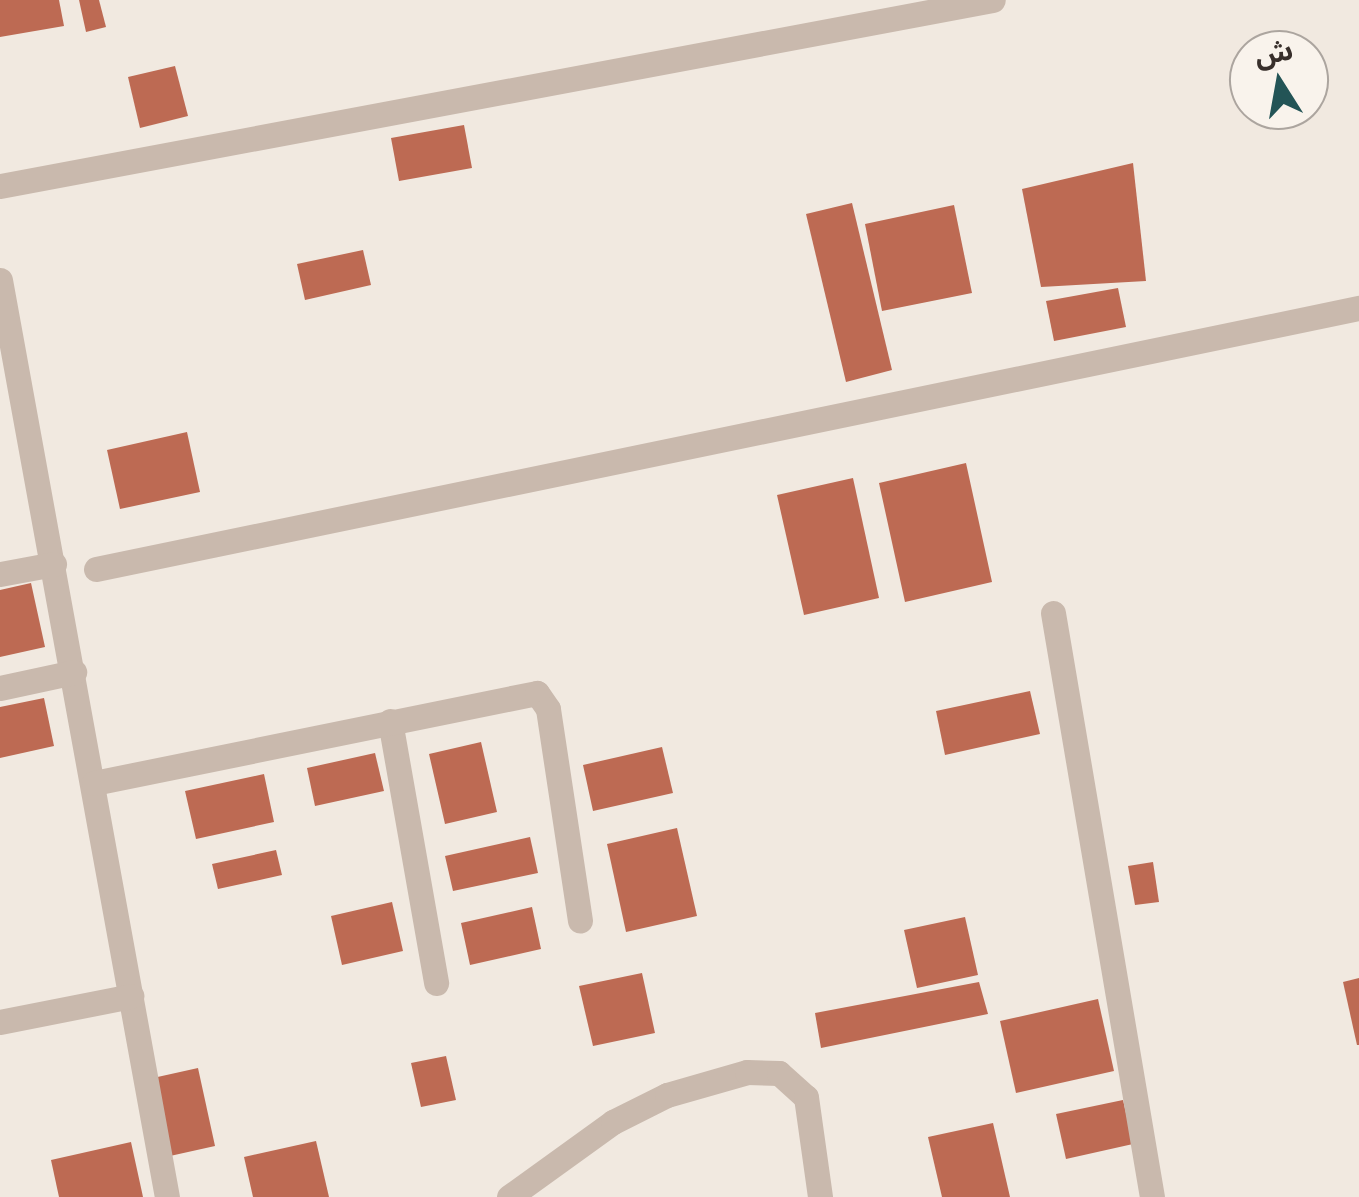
<!DOCTYPE html>
<html>
<head>
<meta charset="utf-8">
<style>
	body { margin:0 }
	#map { position:relative; width:1359px; height:1197px; overflow:hidden; background:#f1e9e0; font-family:"Golos Text","Noto Sans Arabic",sans-serif }
	div>[style] { position:absolute }
	.building>* { inset:0; background:#bd6a53 }
	.minor>* { height:25px; margin:-12.5px; padding:0 12.5px; transform-origin:12.5px; border-radius:12.5px; background:#c9b9ad }
	span { translate:-50% -50%; white-space:nowrap; text-align:center; line-height:1.15; -webkit-text-stroke:8px #f9f3ec; paint-order:stroke }
	.north { position:absolute; left:1229px; top:30px; width:100px; height:100px; box-sizing:border-box; background:#f9f3ec; border:2px solid #aca59f; border-radius:50%; rotate:349deg; font-size:28px; font-weight:700; line-height:40px; text-align:center; color:#382f2b }
	.north::after { content:''; display:block; margin:auto; width:35px; height:45px; background:#235456; clip-path:polygon(50% 0,100% 100%,50% 72%,0 100%) }
</style>
</head>
<body>
<div id="map">
	<div class="building">
		<i style="clip-path:polygon(0 0,59px 0,64px 26px,0 37px)"></i>
		<i style="clip-path:polygon(79px 0,99px 0,106px 27px,86px 32px)"></i>
		<i style="clip-path:polygon(175px 66px,188px 116px,140px 128px,128px 77px)"></i>
		<i style="clip-path:polygon(464px 125px,472px 168px,399px 181px,391px 138px)"></i>
		<i style="clip-path:polygon(1133px 163px,1146px 281px,1041px 287px,1022px 189px)"></i>
		<i style="clip-path:polygon(852px 203px,892px 370px,846px 382px,806px 214px)"></i>
		<i style="clip-path:polygon(954px 205px,972px 293px,882px 311px,865px 224px)"></i>
		<i style="clip-path:polygon(363px 250px,371px 285px,305px 300px,297px 264px)"></i>
		<i style="clip-path:polygon(1118px 288px,1126px 327px,1054px 341px,1046px 301px)"></i>
		<i style="clip-path:polygon(187px 432px,200px 492px,120px 509px,107px 450px)"></i>
		<i style="clip-path:polygon(966px 463px,992px 582px,905px 602px,879px 483px)"></i>
		<i style="clip-path:polygon(853px 478px,879px 598px,804px 615px,777px 495px)"></i>
		<i style="clip-path:polygon(31px 583px,45px 647px,0 657px,0 590px)"></i>
		<i style="clip-path:polygon(1030px 691px,1040px 734px,945px 755px,936px 711px)"></i>
		<i style="clip-path:polygon(44px 698px,54px 746px,0 758px,0 707px)"></i>
		<i style="clip-path:polygon(481px 742px,497px 812px,445px 824px,429px 754px)"></i>
		<i style="clip-path:polygon(662px 747px,673px 793px,593px 811px,583px 765px)"></i>
		<i style="clip-path:polygon(375px 753px,384px 791px,315px 806px,307px 768px)"></i>
		<i style="clip-path:polygon(264px 774px,274px 822px,196px 839px,185px 791px)"></i>
		<i style="clip-path:polygon(677px 828px,697px 916px,626px 932px,607px 844px)"></i>
		<i style="clip-path:polygon(530px 837px,538px 873px,453px 891px,445px 856px)"></i>
		<i style="clip-path:polygon(276px 850px,282px 875px,218px 889px,212px 864px)"></i>
		<i style="clip-path:polygon(1153px 862px,1159px 902px,1135px 905px,1128px 866px)"></i>
		<i style="clip-path:polygon(392px 902px,403px 951px,342px 965px,331px 916px)"></i>
		<i style="clip-path:polygon(532px 907px,541px 949px,470px 965px,461px 923px)"></i>
		<i style="clip-path:polygon(965px 917px,978px 975px,917px 988px,904px 930px)"></i>
		<i style="clip-path:polygon(642px 973px,655px 1033px,593px 1046px,579px 986px)"></i>
		<i style="clip-path:polygon(1359px 978px,1359px 1045px,1357px 1045px,1343px 982px)"></i>
		<i style="clip-path:polygon(979px 982px,988px 1014px,821px 1048px,815px 1013px)"></i>
		<i style="clip-path:polygon(1098px 999px,1114px 1071px,1016px 1093px,1000px 1021px)"></i>
		<i style="clip-path:polygon(446px 1056px,456px 1100px,421px 1107px,411px 1063px)"></i>
		<i style="clip-path:polygon(198px 1068px,215px 1146px,170px 1156px,153px 1078px)"></i>
		<i style="clip-path:polygon(1123px 1100px,1133px 1144px,1066px 1159px,1056px 1114px)"></i>
		<i style="clip-path:polygon(993px 1123px,1010px 1197px,942px 1197px,928px 1137px)"></i>
		<i style="clip-path:polygon(316px 1141px,329px 1197px,253px 1197px,244px 1157px)"></i>
		<i style="clip-path:polygon(131px 1142px,143px 1197px,59px 1197px,51px 1160px)"></i>
	</div>
	<div class="minor">
		<i style="left:0;top:186px;width:1010px;rotate:-10.61deg"></i>
		<i style="left:0;top:280px;width:932px;rotate:79.68deg"></i>
		<i style="left:96px;top:569px;width:1290px;rotate:-11.68deg"></i>
		<i style="left:0;top:574px;width:55px;rotate:-10.5deg"></i>
		<i style="left:1053px;top:613px;width:592px;rotate:80.38deg"></i>
		<i style="left:0;top:688px;width:76px;rotate:-12.2deg"></i>
		<i style="left:390px;top:721px;width:266px;rotate:80deg"></i>
		<i style="left:94px;top:783px;width:452px;rotate:-11.5deg"></i>
		<i style="left:537px;top:693px;width:19px;rotate:55deg"></i>
		<i style="left:548px;top:709px;width:214px;rotate:81.4deg"></i>
		<i style="left:0;top:1022px;width:134px;rotate:-11.2deg"></i>
		<i style="left:509px;top:1197px;width:128px;rotate:-35.8deg"></i>
		<i style="left:613px;top:1122px;width:60px;rotate:-26.6deg"></i>
		<i style="left:667px;top:1095px;width:83px;rotate:-16deg"></i>
		<i style="left:747px;top:1072px;width:32px;rotate:2deg"></i>
		<i style="left:779px;top:1073px;width:36px;rotate:42deg"></i>
		<i style="left:806px;top:1097px;width:101px;rotate:82deg"></i>
	</div>
	<div class="north">ش</div>
</div>
</body>
</html>
